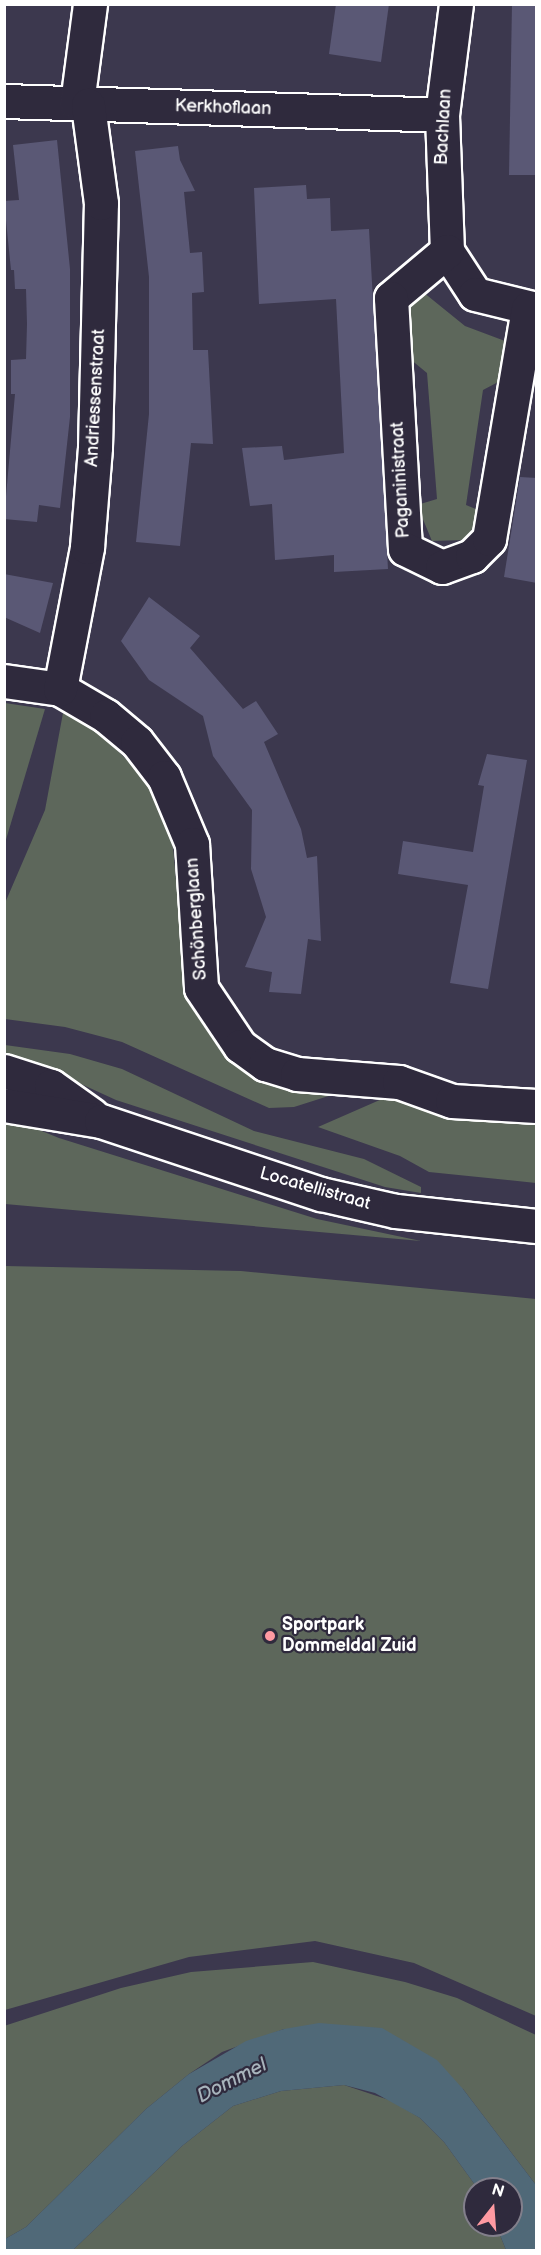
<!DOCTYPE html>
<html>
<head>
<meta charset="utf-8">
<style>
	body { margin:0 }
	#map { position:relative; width:541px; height:2255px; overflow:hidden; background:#3c384e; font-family:"Balsamiq Sans",sans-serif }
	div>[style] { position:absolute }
	.green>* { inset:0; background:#5d675b }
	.water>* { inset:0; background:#506978 }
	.building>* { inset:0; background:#5a5875 }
	.roads { filter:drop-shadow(2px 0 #fff) drop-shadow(-2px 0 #fff) drop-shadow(0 2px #fff) drop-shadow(0 -2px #fff) }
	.minor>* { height:33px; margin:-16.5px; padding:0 16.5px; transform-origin:16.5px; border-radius:16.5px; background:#2f2a3d }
	.secondary>* { height:33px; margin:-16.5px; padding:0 16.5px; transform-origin:16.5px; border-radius:16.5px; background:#2f2a3d }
	.dots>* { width:16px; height:16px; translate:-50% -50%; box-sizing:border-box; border:3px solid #2f2a3d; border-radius:50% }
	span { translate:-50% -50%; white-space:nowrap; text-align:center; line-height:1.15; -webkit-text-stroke:4.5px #2f2a3d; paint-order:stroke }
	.street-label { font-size:18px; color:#fff }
	.poi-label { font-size:18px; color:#fff; font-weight:700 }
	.left { translate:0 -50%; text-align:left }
	.water-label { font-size:20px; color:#a8b4bc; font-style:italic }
	.frame { position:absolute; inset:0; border:6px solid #fff; pointer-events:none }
	.north { position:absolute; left:463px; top:2177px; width:60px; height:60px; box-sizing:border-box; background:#2f2a3d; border:2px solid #827f8b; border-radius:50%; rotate:17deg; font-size:16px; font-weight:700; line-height:24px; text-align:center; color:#fff }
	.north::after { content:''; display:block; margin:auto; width:21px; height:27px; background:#ff9aa2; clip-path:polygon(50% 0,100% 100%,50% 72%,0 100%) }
</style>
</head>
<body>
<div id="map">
	<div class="green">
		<i style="clip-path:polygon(423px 292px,465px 326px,505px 341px,502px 380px,483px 390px,466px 505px,483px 512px,465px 540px,432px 541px,417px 505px,437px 499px,427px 373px,404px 354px,410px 307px)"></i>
		<i style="clip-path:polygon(5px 703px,45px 709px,5px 843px,4px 703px)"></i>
		<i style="clip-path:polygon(63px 713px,98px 731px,153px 786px,173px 847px,186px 990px,206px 1029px,225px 1050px,338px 1093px,294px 1107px,269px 1108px,122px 1042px,65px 1027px,5px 1019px,5px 903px,45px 810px)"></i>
		<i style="clip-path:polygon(5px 1045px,70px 1054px,122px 1069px,254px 1131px,364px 1159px,421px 1187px,421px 1193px,385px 1187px,116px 1100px,68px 1078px,5px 1058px)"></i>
		<i style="clip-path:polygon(398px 1092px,418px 1107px,460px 1114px,536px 1118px,536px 1183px,429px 1172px,400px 1156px,318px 1127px)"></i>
		<i style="clip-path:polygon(5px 1116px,59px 1138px,317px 1219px,421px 1241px,5px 1204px)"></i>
		<i style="clip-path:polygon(5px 1266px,241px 1271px,536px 1299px,536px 2016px,414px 1963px,315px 1941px,189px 1957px,5px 2010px)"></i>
		<i style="clip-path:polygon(313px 1962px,405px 1982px,457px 1998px,536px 2035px,536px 2185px,463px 2089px,284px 2029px,222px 2052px,189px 2074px,146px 2109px,26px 2227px,5px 2239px,4px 2026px,121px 1988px,191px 1972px)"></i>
		<i style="clip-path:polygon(344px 2085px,392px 2101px,420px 2118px,444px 2142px,478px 2189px,475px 2225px,496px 2225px,506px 2250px,73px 2250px,182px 2146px,233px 2106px,281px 2091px)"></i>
	</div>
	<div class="water">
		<i style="clip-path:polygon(319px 2023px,382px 2028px,437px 2060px,463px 2089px,536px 2185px,536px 2250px,506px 2250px,496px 2225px,511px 2225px,511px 2189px,478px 2189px,444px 2142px,420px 2118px,375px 2093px,344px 2085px,281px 2091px,233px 2106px,182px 2146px,73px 2250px,5px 2250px,5px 2239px,26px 2227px,146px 2109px,189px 2074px,246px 2041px,284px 2029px)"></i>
	</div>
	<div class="building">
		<i style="clip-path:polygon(336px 4px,389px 4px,381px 62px,329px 54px)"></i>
		<i style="clip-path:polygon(512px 4px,537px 4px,537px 175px,509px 175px)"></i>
		<i style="clip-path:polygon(57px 140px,70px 269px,70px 417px,60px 508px,39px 505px,37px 522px,4px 519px,15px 394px,11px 394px,11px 360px,26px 359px,27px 324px,26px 289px,15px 289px,14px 270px,11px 270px,4px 201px,19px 200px,13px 145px)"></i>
		<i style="clip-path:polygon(178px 146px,180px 160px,195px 191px,184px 192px,190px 253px,202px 252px,204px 292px,192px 293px,193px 350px,208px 350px,213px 444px,191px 443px,180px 546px,136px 542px,149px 414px,149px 277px,135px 151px)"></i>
		<i style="clip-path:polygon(306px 185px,307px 199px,330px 198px,331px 231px,369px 229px,388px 569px,334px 572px,334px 555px,275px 560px,272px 504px,250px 506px,242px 448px,282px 446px,284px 460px,344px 453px,336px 299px,259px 304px,254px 188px)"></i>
		<i style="clip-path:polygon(520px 477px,537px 478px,537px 583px,504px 577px)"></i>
		<i style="clip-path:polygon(4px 574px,53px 583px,40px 633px,4px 617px)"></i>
		<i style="clip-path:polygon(149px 597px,200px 636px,190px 648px,243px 709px,256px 701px,278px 734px,264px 742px,301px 829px,307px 858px,317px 856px,321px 941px,308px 939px,301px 994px,269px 992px,272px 972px,245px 967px,266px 917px,251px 869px,252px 810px,213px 756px,203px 716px,149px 680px,121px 641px)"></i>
		<i style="clip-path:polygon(487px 754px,527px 760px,488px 989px,450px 983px,468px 885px,398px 874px,403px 841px,473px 852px,484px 786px,478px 785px)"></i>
	</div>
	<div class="roads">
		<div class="minor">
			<i style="left:456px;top:4px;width:112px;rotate:97.2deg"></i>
			<i style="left:442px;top:115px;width:136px;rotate:87.9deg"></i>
			<i style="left:447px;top:251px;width:51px;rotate:56.9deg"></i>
			<i style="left:475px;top:294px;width:63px;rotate:13.8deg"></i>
			<i style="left:4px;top:101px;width:438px;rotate:1.8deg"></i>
			<i style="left:77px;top:103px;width:100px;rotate:-82.5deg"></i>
			<i style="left:447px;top:251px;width:73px;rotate:140deg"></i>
			<i style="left:391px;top:298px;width:251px;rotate:86.8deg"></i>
			<i style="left:405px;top:549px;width:41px;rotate:25.9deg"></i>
			<i style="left:442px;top:567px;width:32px;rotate:-20deg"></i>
			<i style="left:472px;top:556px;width:24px;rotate:-45deg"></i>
			<i style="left:489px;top:539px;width:234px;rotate:-80.4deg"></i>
			<i style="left:4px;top:681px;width:57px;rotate:8.1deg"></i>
			<i style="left:60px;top:689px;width:53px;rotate:30.4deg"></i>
			<i style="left:106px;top:716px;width:40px;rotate:40deg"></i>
			<i style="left:137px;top:742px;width:44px;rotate:52.4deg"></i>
			<i style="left:164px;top:777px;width:73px;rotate:67.3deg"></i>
			<i style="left:192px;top:844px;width:144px;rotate:86.4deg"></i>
			<i style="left:201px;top:988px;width:70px;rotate:56.1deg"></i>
			<i style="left:240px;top:1046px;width:31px;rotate:36deg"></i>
			<i style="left:265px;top:1064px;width:34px;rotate:17deg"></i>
			<i style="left:297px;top:1074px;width:102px;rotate:4.5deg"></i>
			<i style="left:399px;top:1082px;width:56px;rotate:19.7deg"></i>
			<i style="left:452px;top:1101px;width:84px;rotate:3.4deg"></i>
			<i style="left:60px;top:689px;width:145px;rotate:-79.2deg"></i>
			<i style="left:87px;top:547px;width:100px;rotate:-85.4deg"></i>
			<i style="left:95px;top:447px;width:244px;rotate:-88.6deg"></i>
			<i style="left:101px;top:203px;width:99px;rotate:-97.6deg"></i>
		</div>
		<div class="secondary">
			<i style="left:4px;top:1071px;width:49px;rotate:17.7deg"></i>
			<i style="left:51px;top:1086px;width:50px;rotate:35.3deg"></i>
			<i style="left:4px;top:1105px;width:98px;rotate:9.4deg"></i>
			<i style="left:101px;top:1121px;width:232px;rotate:18.4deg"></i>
			<i style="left:321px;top:1194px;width:77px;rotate:12.8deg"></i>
			<i style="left:396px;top:1211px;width:141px;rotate:6.1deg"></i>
		</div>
	</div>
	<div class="dots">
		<i style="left:270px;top:1636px;background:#ff9aa2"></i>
	</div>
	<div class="street-label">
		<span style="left:223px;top:108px;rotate:2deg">Kerkhoflaan</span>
		<span style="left:444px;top:127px;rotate:-87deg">Bachlaan</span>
		<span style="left:96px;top:398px;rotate:-87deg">Andriessenstraat</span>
		<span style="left:401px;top:480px;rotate:-93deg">Paganinistraat</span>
		<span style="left:197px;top:919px;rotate:-94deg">Schönberglaan</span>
		<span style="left:315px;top:1189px;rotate:16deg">Locatellistraat</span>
	</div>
	<div class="poi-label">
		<span class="left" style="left:282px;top:1636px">Sportpark<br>Dommeldal Zuid</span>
	</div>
	<div class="water-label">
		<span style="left:232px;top:2081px;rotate:-27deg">Dommel</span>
	</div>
	<div class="frame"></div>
	<div class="north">N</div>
</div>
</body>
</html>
